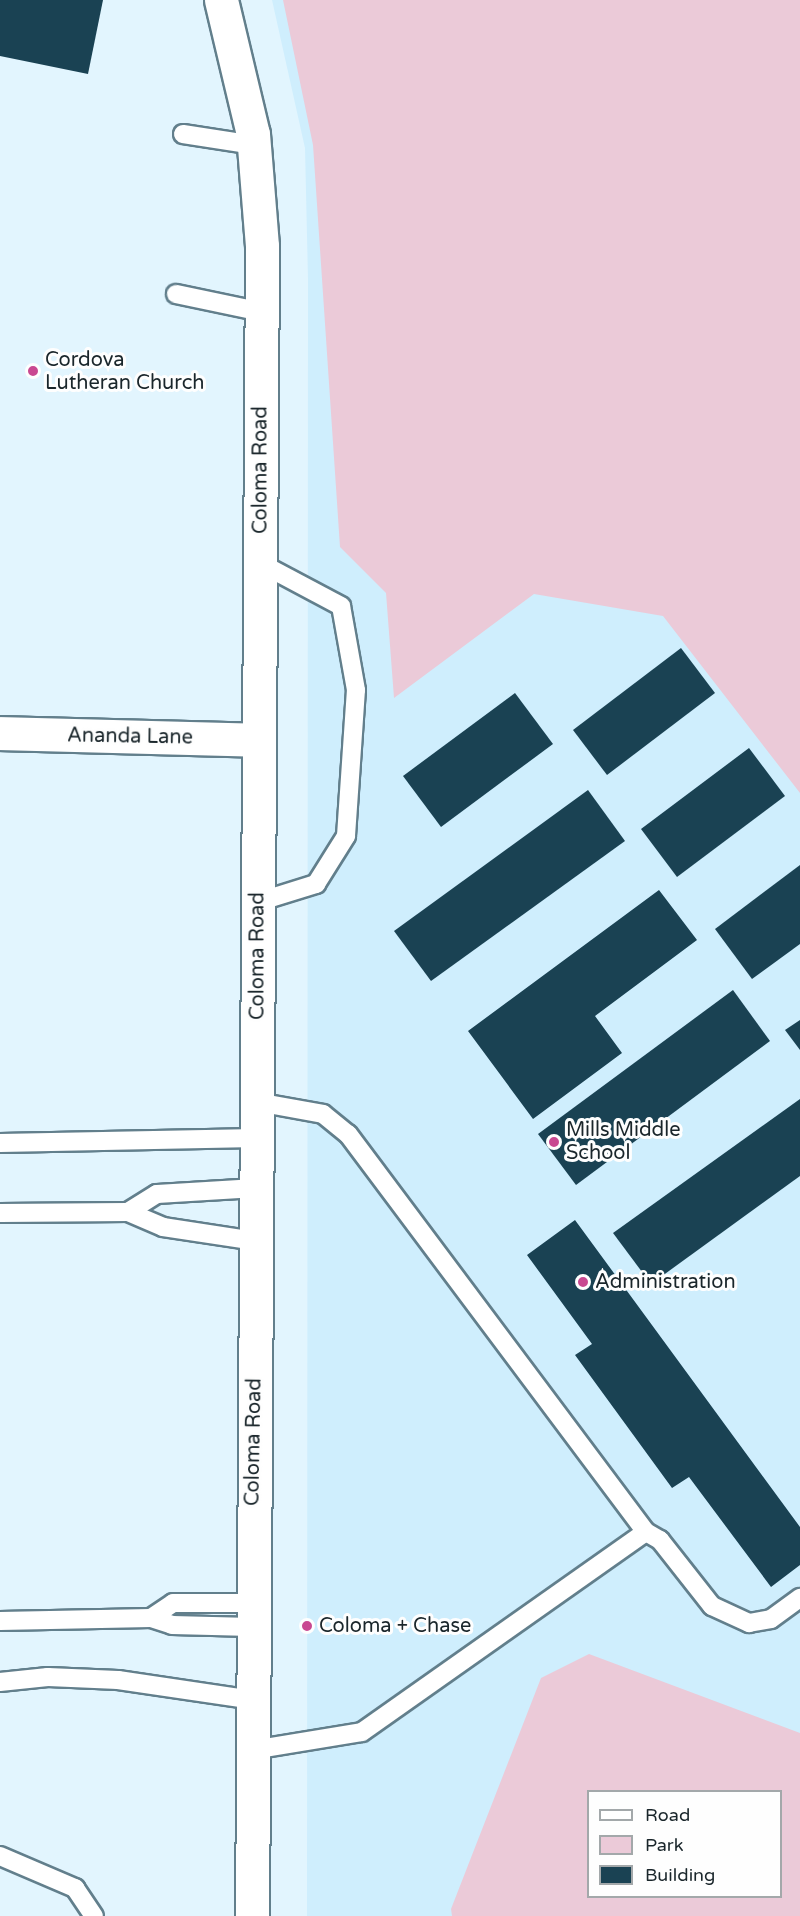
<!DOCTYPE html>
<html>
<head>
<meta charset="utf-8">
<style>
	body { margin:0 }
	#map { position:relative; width:800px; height:1916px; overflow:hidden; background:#e2f5fe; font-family:"Varela Round",sans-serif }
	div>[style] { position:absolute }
	.built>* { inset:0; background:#cfeefd }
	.green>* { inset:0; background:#ebcad8 }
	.building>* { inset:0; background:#1a4253 }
	.roads { filter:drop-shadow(2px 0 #627f8c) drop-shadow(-2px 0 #627f8c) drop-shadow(0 2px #627f8c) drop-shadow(0 -2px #627f8c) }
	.service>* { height:18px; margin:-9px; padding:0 9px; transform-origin:9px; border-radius:9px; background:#fff }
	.minor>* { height:33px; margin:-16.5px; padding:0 16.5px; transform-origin:16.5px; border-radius:16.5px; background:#fff }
	.secondary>* { height:33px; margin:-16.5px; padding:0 16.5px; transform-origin:16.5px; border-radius:16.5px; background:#fff }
	.dots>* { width:16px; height:16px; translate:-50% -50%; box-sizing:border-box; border:3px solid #fefefe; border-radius:50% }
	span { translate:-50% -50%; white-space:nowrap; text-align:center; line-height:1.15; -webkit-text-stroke:6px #fefefe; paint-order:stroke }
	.poi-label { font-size:20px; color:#1a262b }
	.left { translate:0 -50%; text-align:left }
	.street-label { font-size:20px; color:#1a262b }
	.legend { position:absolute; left:587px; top:1790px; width:195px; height:108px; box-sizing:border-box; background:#fefefe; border:2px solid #a3a8aa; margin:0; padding:8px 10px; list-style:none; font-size:18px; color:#1a262b }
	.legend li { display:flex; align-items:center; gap:12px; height:30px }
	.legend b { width:30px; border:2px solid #a3a8aa }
</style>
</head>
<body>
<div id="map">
	<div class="built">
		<i style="clip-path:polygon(evenodd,272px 0,800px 0,800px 1916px,307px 1916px,308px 279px,305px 148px,272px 0,588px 1792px,780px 1792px,780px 1896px,588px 1896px,588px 1792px)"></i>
	</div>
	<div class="green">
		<i style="clip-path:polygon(283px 0,800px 0,800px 793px,663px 616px,534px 594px,394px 698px,386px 593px,340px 547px,313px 145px)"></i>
		<i style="clip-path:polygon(evenodd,589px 1654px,800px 1733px,800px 1916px,452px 1916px,451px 1909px,541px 1678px,589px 1654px,588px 1792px,780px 1792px,780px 1896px,588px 1896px,588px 1792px)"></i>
	</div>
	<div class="building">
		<i style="clip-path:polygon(0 0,103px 0,88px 74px,0 56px)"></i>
		<i style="clip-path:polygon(681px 648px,715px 693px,607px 775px,573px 730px)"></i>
		<i style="clip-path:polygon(515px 693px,553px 744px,441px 827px,403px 776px)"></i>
		<i style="clip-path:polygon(749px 748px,785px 796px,677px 877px,641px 829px)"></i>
		<i style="clip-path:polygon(588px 790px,625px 841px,431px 981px,394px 931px)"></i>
		<i style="clip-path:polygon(800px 865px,800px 944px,752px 979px,715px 929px)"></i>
		<i style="clip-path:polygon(659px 890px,697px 940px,595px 1016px,622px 1053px,533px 1119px,468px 1031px)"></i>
		<i style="clip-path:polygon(733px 990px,770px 1041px,576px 1185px,538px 1134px)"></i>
		<i style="clip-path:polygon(800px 1020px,800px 1050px,785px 1030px)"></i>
		<i style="clip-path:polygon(800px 1099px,800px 1176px,651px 1284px,613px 1233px)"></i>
		<i style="clip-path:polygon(575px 1220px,800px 1527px,800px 1565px,771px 1587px,689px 1477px,672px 1488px,575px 1355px,592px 1344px,527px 1255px)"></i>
	</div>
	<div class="roads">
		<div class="service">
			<i style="left:183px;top:134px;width:72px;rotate:8.8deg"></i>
			<i style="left:176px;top:294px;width:88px;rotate:11.8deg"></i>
			<i style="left:258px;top:902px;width:61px;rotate:-17.2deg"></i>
			<i style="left:316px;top:884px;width:57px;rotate:-58deg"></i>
			<i style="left:346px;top:836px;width:146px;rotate:-86.1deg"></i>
			<i style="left:356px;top:690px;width:85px;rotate:-100.1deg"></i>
			<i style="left:341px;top:606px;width:92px;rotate:-152deg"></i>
			<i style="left:257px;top:1102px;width:67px;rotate:10.3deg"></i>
			<i style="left:323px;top:1114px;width:32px;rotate:39deg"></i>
			<i style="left:348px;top:1134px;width:497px;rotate:53.2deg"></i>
			<i style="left:646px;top:1532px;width:16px;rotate:30deg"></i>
			<i style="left:660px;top:1540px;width:84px;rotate:51.8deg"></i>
			<i style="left:712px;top:1606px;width:41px;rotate:24.7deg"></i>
			<i style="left:749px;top:1623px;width:22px;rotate:-10deg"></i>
			<i style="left:771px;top:1619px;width:36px;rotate:-36deg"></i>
			<i style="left:0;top:1143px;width:257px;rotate:-1.1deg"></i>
			<i style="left:128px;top:1212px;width:34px;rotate:-32deg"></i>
			<i style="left:157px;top:1194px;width:99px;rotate:-3.5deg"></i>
			<i style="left:0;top:1213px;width:128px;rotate:-0.4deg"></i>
			<i style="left:128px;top:1212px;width:38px;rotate:23deg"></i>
			<i style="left:163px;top:1227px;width:94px;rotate:8.6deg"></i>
			<i style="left:151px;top:1618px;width:27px;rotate:-34deg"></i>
			<i style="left:173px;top:1603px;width:78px"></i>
			<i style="left:0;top:1621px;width:151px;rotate:-1.1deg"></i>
			<i style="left:151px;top:1618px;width:22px;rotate:18deg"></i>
			<i style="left:172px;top:1625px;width:80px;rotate:1.4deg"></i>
			<i style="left:0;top:1682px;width:48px;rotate:-5.9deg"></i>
			<i style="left:48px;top:1677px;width:70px;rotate:2.5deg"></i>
			<i style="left:118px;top:1680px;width:136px;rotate:8.4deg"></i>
			<i style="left:253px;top:1750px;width:110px;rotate:-9.4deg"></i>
			<i style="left:362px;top:1732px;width:347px;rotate:-35.2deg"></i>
			<i style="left:0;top:1856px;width:82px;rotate:23.1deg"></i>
			<i style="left:75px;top:1888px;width:34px;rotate:56deg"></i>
		</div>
		<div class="minor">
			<i style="left:0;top:733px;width:259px;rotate:1.5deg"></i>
		</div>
		<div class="secondary">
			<i style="left:221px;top:0;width:138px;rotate:76.6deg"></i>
			<i style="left:253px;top:134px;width:112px;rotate:85.4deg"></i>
			<i style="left:262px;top:246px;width:1670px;rotate:90.34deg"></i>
		</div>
	</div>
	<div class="dots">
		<i style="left:33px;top:371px;background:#c94891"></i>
		<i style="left:554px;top:1142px;background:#c94891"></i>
		<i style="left:583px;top:1282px;background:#c94891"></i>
		<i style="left:307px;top:1626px;background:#c94891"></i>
	</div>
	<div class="poi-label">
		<span class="left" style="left:45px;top:372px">Cordova<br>Lutheran Church</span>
		<span class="left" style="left:566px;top:1142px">Mills Middle<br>School</span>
		<span class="left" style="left:595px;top:1282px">Administration</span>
		<span class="left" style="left:319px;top:1626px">Coloma + Chase</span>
	</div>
	<div class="street-label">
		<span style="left:261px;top:470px;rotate:-90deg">Coloma Road</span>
		<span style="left:130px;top:737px;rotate:1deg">Ananda Lane</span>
		<span style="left:258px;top:956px;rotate:-90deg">Coloma Road</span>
		<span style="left:254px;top:1442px;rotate:-89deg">Coloma Road</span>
	</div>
	<ul class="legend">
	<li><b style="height:8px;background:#fff"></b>Road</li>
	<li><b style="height:16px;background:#ebcad8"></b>Park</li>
	<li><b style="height:16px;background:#1a4253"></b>Building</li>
	</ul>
</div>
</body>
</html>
